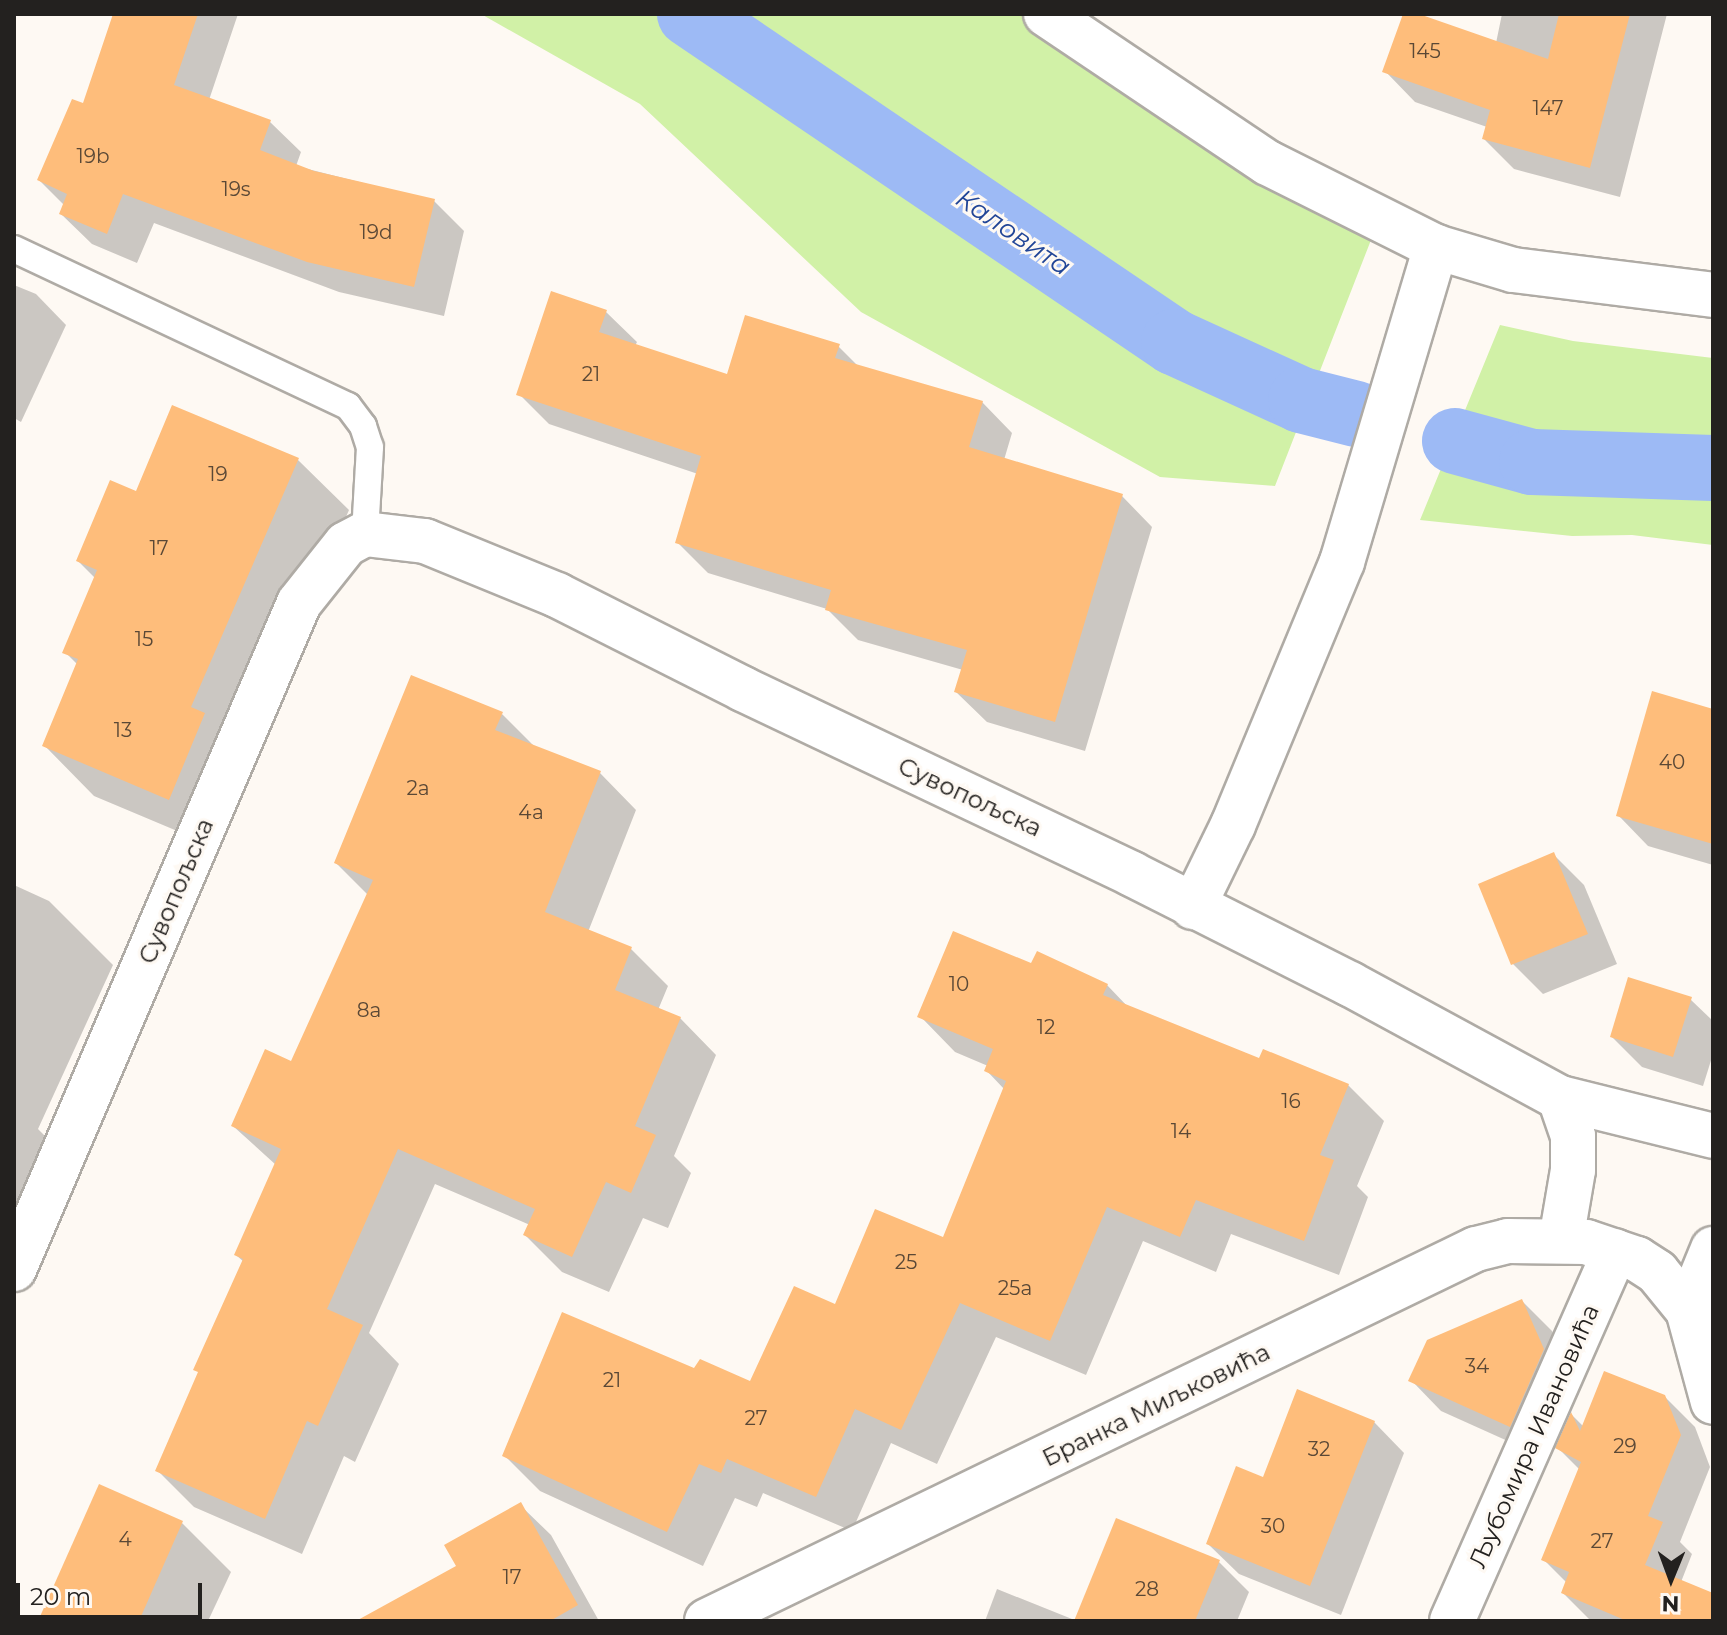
<!DOCTYPE html>
<html>
<head>
<meta charset="utf-8">
<style>
	body { margin:0 }
	#map { position:relative; width:1727px; height:1635px; overflow:hidden; background:#fef9f3; font-family:Montserrat,sans-serif }
	div>[style] { position:absolute }
	.green>* { inset:0; background:#d1f1a7 }
	.shadow>* { inset:0; background:#0003 }
	.canal>* { height:66px; margin:-33px; padding:0 33px; transform-origin:33px; border-radius:33px; background:#9dbaf5 }
	.building>* { inset:0; background:#febd7b }
	.roads { filter:drop-shadow(2px 0 #afaba5) drop-shadow(-2px 0 #afaba5) drop-shadow(0 2px #afaba5) drop-shadow(0 -2px #afaba5) }
	.service>* { height:26px; margin:-13px; padding:0 13px; transform-origin:13px; border-radius:13px; background:#fff }
	.minor>* { height:44px; margin:-22px; padding:0 22px; transform-origin:22px; border-radius:22px; background:#fff }
	.tertiary>* { height:44px; margin:-22px; padding:0 22px; transform-origin:22px; border-radius:22px; background:#fff }
	span { translate:-50% -50%; white-space:nowrap; text-align:center; line-height:1.15; -webkit-text-stroke:6px #fef9f3; paint-order:stroke }
	.number-label { font-size:20px; color:#5a4836 }
	.number-label span { -webkit-text-stroke-width:0 }
	.street-label { font-size:24px; color:#23211f }
	.water-label { font-size:26px; color:#214597; font-style:italic }
	.frame { position:absolute; inset:0; border:16px solid #23211f; pointer-events:none }
	.north { position:absolute; left:1631px; top:1539px; width:80px; height:80px; -webkit-text-stroke:6px #fef9f3; paint-order:stroke; rotate:181deg; font-size:22px; font-weight:700; line-height:32px; text-align:center; color:#23211f }
	.north::after { content:''; display:block; margin:auto; width:28px; height:36px; background:#23211f; clip-path:polygon(50% 0,100% 100%,50% 72%,0 100%) }
	.scale { position:absolute; left:16px; top:1583px; width:186px; height:36px; box-sizing:border-box; border:4px solid #23211f; border-top:0; padding-left:10px; font-size:24px; line-height:28px; white-space:nowrap; color:#23211f; -webkit-text-stroke:6px #fef9f3; paint-order:stroke }
</style>
</head>
<body>
<div id="map">
	<div class="green">
		<i style="clip-path:polygon(481px 14px,1026px 14px,1268px 163px,1371px 240px,1275px 486px,1160px 477px,861px 312px,640px 104px)"></i>
		<i style="clip-path:polygon(1500px 325px,1573px 341px,1713px 358px,1713px 545px,1632px 535px,1572px 536px,1420px 520px)"></i>
	</div>
	<div class="shadow">
		<i style="clip-path:polygon(115px 14px,238px 14px,209px 100px,270px 122px,301px 152px,296px 166px,434px 201px,464px 231px,444px 316px,339px 292px,154px 223px,137px 263px,92px 244px,61px 214px,65px 206px,39px 180px,84px 106px)"></i>
		<i style="clip-path:polygon(1405px 14px,1496px 43px,1502px 14px,1667px 14px,1620px 197px,1514px 169px,1484px 139px,1487px 127px,1415px 102px,1385px 71px)"></i>
		<i style="clip-path:polygon(14px 285px,36px 294px,66px 325px,21px 422px,14px 418px)"></i>
		<i style="clip-path:polygon(606px 312px,637px 342px,635px 346px,728px 377px,838px 346px,860px 368px,982px 402px,1012px 433px,1004px 460px,1122px 496px,1152px 527px,1085px 751px,987px 722px,956px 692px,963px 670px,858px 640px,827px 609px,708px 573px,677px 542px,698px 474px,549px 424px,519px 394px)"></i>
		<i style="clip-path:polygon(173px 408px,298px 460px,349px 510px,242px 753px,255px 765px,220px 849px,94px 796px,44px 745px,78px 665px,65px 652px,96px 579px,78px 561px,137px 493px)"></i>
		<i style="clip-path:polygon(1713px 711px,1713px 865px,1648px 846px,1618px 815px)"></i>
		<i style="clip-path:polygon(502px 714px,536px 748px,600px 773px,636px 810px,588px 932px,631px 949px,668px 986px,658px 1010px,680px 1018px,716px 1055px,674px 1156px,691px 1173px,668px 1228px,643px 1218px,609px 1292px,562px 1272px,525px 1235px,530px 1225px,435px 1184px,369px 1333px,399px 1364px,355px 1462px,344px 1456px,302px 1554px,194px 1507px,158px 1471px,244px 1262px,236px 1255px,276px 1165px,233px 1126px,292px 1063px,368px 895px,336px 863px)"></i>
		<i style="clip-path:polygon(1554px 855px,1584px 885px,1617px 964px,1543px 994px,1513px 964px)"></i>
		<i style="clip-path:polygon(14px 885px,49px 901px,113px 965px,38px 1129px,47px 1138px,14px 1211px)"></i>
		<i style="clip-path:polygon(1032px 966px,1107px 985px,1129px 1008px,1260px 1061px,1348px 1085px,1384px 1121px,1357px 1186px,1368px 1197px,1339px 1275px,1231px 1234px,1216px 1272px,1143px 1241px,1086px 1375px,996px 1337px,937px 1464px,891px 1443px,852px 1531px,763px 1493px,757px 1507px,735px 1498px,703px 1566px,540px 1491px,504px 1455px,695px 1371px,751px 1383px,836px 1307px,944px 1240px,1005px 1090px,986px 1070px,988px 1066px,955px 1052px,920px 1016px)"></i>
		<i style="clip-path:polygon(1690px 999px,1713px 1021px,1713px 1054px,1703px 1086px,1642px 1067px,1612px 1037px)"></i>
		<i style="clip-path:polygon(1522px 1301px,1552px 1331px,1574px 1381px,1541px 1456px,1441px 1411px,1411px 1380px)"></i>
		<i style="clip-path:polygon(1664px 1396px,1695px 1427px,1710px 1467px,1680px 1542px,1692px 1554px,1681px 1582px,1713px 1596px,1713px 1621px,1591px 1621px,1563px 1593px,1567px 1583px,1543px 1559px,1580px 1470px,1558px 1448px,1572px 1415px,1584px 1427px)"></i>
		<i style="clip-path:polygon(1374px 1422px,1404px 1453px,1341px 1615px,1239px 1574px,1208px 1544px,1264px 1480px)"></i>
		<i style="clip-path:polygon(520px 1505px,551px 1535px,599px 1621px,393px 1621px,458px 1566px)"></i>
		<i style="clip-path:polygon(182px 1523px,231px 1572px,208px 1621px,40px 1621px)"></i>
		<i style="clip-path:polygon(1219px 1562px,1249px 1592px,1237px 1621px,1083px 1621px)"></i>
		<i style="clip-path:polygon(997px 1589px,1077px 1621px,985px 1621px)"></i>
		<i style="clip-path:polygon(22px 1615px,36px 1621px,19px 1621px)"></i>
	</div>
	<div class="canal">
		<i style="left:690px;top:14px;width:585px;rotate:34.12deg"></i>
		<i style="left:1174px;top:342px;width:140px;rotate:24.5deg"></i>
		<i style="left:1301px;top:400px;width:57px;rotate:14.3deg"></i>
		<i style="left:1455px;top:441px;width:80px;rotate:15.3deg"></i>
		<i style="left:1532px;top:462px;width:181px;rotate:1.9deg"></i>
	</div>
	<div class="building">
		<i style="clip-path:polygon(113px 14px,198px 14px,174px 85px,271px 120px,260px 150px,314px 171px,435px 199px,414px 287px,307px 262px,123px 194px,107px 234px,59px 214px,67px 194px,37px 180px,72px 99px,83px 103px)"></i>
		<i style="clip-path:polygon(1403px 14px,1419px 14px,1548px 59px,1559px 14px,1630px 14px,1590px 168px,1482px 139px,1490px 110px,1382px 72px)"></i>
		<i style="clip-path:polygon(551px 291px,607px 310px,599px 332px,727px 374px,745px 315px,840px 344px,835px 358px,983px 401px,969px 447px,1123px 494px,1055px 722px,954px 692px,967px 650px,825px 610px,831px 590px,675px 543px,701px 456px,516px 395px)"></i>
		<i style="clip-path:polygon(172px 405px,299px 458px,191px 707px,205px 713px,169px 800px,42px 746px,78px 659px,62px 653px,97px 570px,76px 561px,110px 480px,136px 491px)"></i>
		<i style="clip-path:polygon(411px 675px,503px 712px,495px 730px,601px 771px,545px 912px,632px 947px,615px 990px,681px 1017px,635px 1126px,656px 1135px,631px 1193px,606px 1182px,572px 1257px,523px 1235px,535px 1209px,398px 1149px,327px 1309px,363px 1325px,318px 1426px,307px 1421px,265px 1519px,155px 1471px,198px 1372px,193px 1370px,243px 1259px,234px 1255px,281px 1149px,231px 1126px,265px 1049px,291px 1061px,373px 880px,334px 863px)"></i>
		<i style="clip-path:polygon(1652px 691px,1713px 709px,1713px 844px,1616px 816px)"></i>
		<i style="clip-path:polygon(1554px 852px,1588px 934px,1511px 965px,1478px 884px)"></i>
		<i style="clip-path:polygon(953px 931px,1031px 963px,1037px 951px,1108px 984px,1103px 995px,1259px 1058px,1263px 1049px,1349px 1084px,1320px 1155px,1334px 1160px,1304px 1241px,1196px 1200px,1180px 1237px,1107px 1207px,1050px 1341px,960px 1303px,901px 1430px,855px 1409px,816px 1497px,727px 1459px,721px 1473px,699px 1464px,667px 1532px,502px 1456px,562px 1312px,694px 1368px,700px 1359px,750px 1381px,794px 1286px,835px 1304px,875px 1209px,943px 1237px,1006px 1081px,984px 1071px,993px 1049px,917px 1017px)"></i>
		<i style="clip-path:polygon(1628px 977px,1692px 997px,1673px 1057px,1610px 1037px)"></i>
		<i style="clip-path:polygon(1522px 1299px,1544px 1349px,1510px 1427px,1408px 1381px,1427px 1340px)"></i>
		<i style="clip-path:polygon(1604px 1371px,1665px 1395px,1681px 1435px,1648px 1516px,1663px 1522px,1645px 1565px,1713px 1593px,1713px 1621px,1627px 1621px,1561px 1593px,1569px 1572px,1541px 1560px,1581px 1462px,1555px 1448px,1571px 1412px,1580px 1431px)"></i>
		<i style="clip-path:polygon(1297px 1389px,1375px 1421px,1310px 1586px,1206px 1544px,1236px 1466px,1263px 1477px)"></i>
		<i style="clip-path:polygon(99px 1484px,183px 1521px,139px 1621px,38px 1621px)"></i>
		<i style="clip-path:polygon(521px 1502px,578px 1605px,550px 1621px,356px 1621px,456px 1566px,444px 1545px)"></i>
		<i style="clip-path:polygon(1116px 1518px,1220px 1560px,1195px 1621px,1074px 1621px)"></i>
	</div>
	<div class="roads">
		<div class="service">
			<i style="left:14px;top:249px;width:369px;rotate:25.2deg"></i>
			<i style="left:348px;top:406px;width:25px;rotate:53deg"></i>
			<i style="left:363px;top:426px;width:22px;rotate:72deg"></i>
			<i style="left:370px;top:447px;width:87px;rotate:93.3deg"></i>
		</div>
		<div class="minor">
			<i style="left:1046px;top:14px;width:267px;rotate:33.9deg"></i>
			<i style="left:1268px;top:163px;width:188px;rotate:26.6deg"></i>
			<i style="left:1436px;top:247px;width:80px;rotate:16.6deg"></i>
			<i style="left:1513px;top:270px;width:202px;rotate:7.1deg"></i>
			<i style="left:1193px;top:907px;width:91px;rotate:-64deg"></i>
			<i style="left:1233px;top:825px;width:285px;rotate:-67.5deg"></i>
			<i style="left:1342px;top:562px;width:329px;rotate:-73.4deg"></i>
			<i style="left:1560px;top:1098px;width:40px;rotate:71.1deg"></i>
			<i style="left:1573px;top:1136px;width:34px;rotate:90deg"></i>
			<i style="left:1573px;top:1170px;width:71px;rotate:99.7deg"></i>
			<i style="left:14px;top:1269px;width:724px;rotate:-66.83deg"></i>
			<i style="left:299px;top:603px;width:75px;rotate:-51.5deg"></i>
			<i style="left:346px;top:544px;width:21px;rotate:-28deg"></i>
			<i style="left:365px;top:534px;width:60px;rotate:6.7deg"></i>
			<i style="left:425px;top:541px;width:143px;rotate:22.2deg"></i>
			<i style="left:557px;top:595px;width:208px;rotate:26.8deg"></i>
			<i style="left:743px;top:689px;width:431px;rotate:25.4deg"></i>
			<i style="left:1132px;top:874px;width:244px;rotate:26.8deg"></i>
			<i style="left:1350px;top:984px;width:239px;rotate:28.5deg"></i>
			<i style="left:1560px;top:1098px;width:158px;rotate:13.9deg"></i>
			<i style="left:1688px;top:1310px;width:66px;rotate:-67.7deg"></i>
			<i style="left:1452px;top:1621px;width:404px;rotate:-66.2deg"></i>
		</div>
		<div class="tertiary">
			<i style="left:707px;top:1621px;width:854px;rotate:-25.82deg"></i>
			<i style="left:1476px;top:1249px;width:33px;rotate:-14deg"></i>
			<i style="left:1508px;top:1241px;width:78px;rotate:0.7deg"></i>
			<i style="left:1586px;top:1242px;width:54px;rotate:18.4deg"></i>
			<i style="left:1637px;top:1259px;width:24px;rotate:33deg"></i>
			<i style="left:1657px;top:1272px;width:49px;rotate:50.8deg"></i>
			<i style="left:1688px;top:1310px;width:95px;rotate:74.8deg"></i>
		</div>
	</div>
	<div class="number-label">
		<span style="left:1425px;top:51px">145</span>
		<span style="left:1548px;top:108px">147</span>
		<span style="left:93px;top:156px">19b</span>
		<span style="left:236px;top:189px">19s</span>
		<span style="left:376px;top:232px">19d</span>
		<span style="left:591px;top:374px">21</span>
		<span style="left:218px;top:474px">19</span>
		<span style="left:159px;top:548px">17</span>
		<span style="left:144px;top:639px">15</span>
		<span style="left:123px;top:730px">13</span>
		<span style="left:1672px;top:762px">40</span>
		<span style="left:418px;top:788px">2a</span>
		<span style="left:531px;top:812px">4a</span>
		<span style="left:959px;top:984px">10</span>
		<span style="left:369px;top:1010px">8a</span>
		<span style="left:1046px;top:1027px">12</span>
		<span style="left:1291px;top:1101px">16</span>
		<span style="left:1181px;top:1131px">14</span>
		<span style="left:906px;top:1262px">25</span>
		<span style="left:1015px;top:1288px">25a</span>
		<span style="left:1477px;top:1366px">34</span>
		<span style="left:612px;top:1380px">21</span>
		<span style="left:756px;top:1418px">27</span>
		<span style="left:1625px;top:1446px">29</span>
		<span style="left:1319px;top:1449px">32</span>
		<span style="left:1273px;top:1526px">30</span>
		<span style="left:125px;top:1539px">4</span>
		<span style="left:1602px;top:1541px">27</span>
		<span style="left:512px;top:1577px">17</span>
		<span style="left:1147px;top:1589px">28</span>
	</div>
	<div class="street-label">
		<span style="left:970px;top:797px;rotate:25deg">Сувопољска</span>
		<span style="left:176px;top:891px;rotate:-67deg">Сувопољска</span>
		<span style="left:1156px;top:1405px;rotate:-26deg">Бранка Миљковића</span>
		<span style="left:1534px;top:1436px;rotate:-66deg">Љубомира Ивановића</span>
	</div>
	<div class="water-label">
		<span style="left:1013px;top:233px;rotate:34deg">Каловита</span>
	</div>
	<div class="frame"></div>
	<div class="north">N</div>
	<div class="scale">20 m</div>
</div>
</body>
</html>
